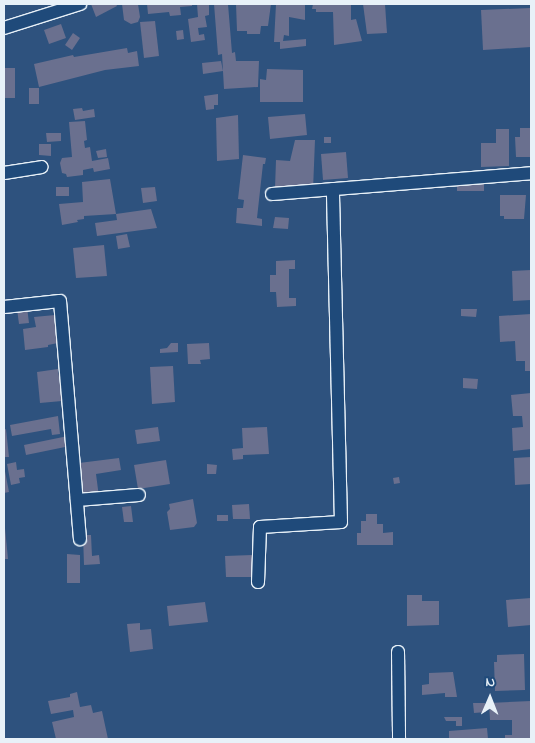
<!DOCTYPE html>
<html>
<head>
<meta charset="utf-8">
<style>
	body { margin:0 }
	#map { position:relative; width:535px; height:743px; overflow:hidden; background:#2e527e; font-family:"Indie Flower",sans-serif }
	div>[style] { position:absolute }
	.building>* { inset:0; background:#6a708f }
	.roads { filter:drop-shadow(1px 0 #e8f1f8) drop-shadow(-1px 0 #e8f1f8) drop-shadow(0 1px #e8f1f8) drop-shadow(0 -1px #e8f1f8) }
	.minor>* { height:12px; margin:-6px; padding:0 6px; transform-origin:6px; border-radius:6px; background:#1f4a7a }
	span { translate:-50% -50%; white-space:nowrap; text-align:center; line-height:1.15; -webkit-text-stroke:4px #1f4a7a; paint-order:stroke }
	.frame { position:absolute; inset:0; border:5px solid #e8f1f8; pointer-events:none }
	.north { position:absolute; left:465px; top:673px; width:50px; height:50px; -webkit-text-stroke:4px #1f4a7a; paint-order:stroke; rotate:1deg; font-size:14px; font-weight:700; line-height:20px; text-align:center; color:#e8f1f8 }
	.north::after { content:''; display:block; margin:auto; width:18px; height:22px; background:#e8f1f8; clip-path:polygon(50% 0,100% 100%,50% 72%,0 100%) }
</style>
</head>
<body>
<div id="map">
	<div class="building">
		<i style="clip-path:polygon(91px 4px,116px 4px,117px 6px,96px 17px)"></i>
		<i style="clip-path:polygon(122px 4px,138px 4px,140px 17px,138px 22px,131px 24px,124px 20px)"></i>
		<i style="clip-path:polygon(147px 4px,192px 4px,192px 6px,180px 7px,181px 15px,170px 16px,169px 12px,148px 14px)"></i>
		<i style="clip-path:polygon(197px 4px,209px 4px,209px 15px,205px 16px,207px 27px,198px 28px,199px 35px,204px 34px,205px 40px,191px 42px,188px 19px,198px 17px)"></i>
		<i style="clip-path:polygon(214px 4px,228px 4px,232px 53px,235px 52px,236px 61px,259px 61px,258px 87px,224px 89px,222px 54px,218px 55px)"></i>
		<i style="clip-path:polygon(236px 4px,271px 4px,268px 26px,261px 26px,260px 34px,247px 34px,247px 31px,237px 31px)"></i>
		<i style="clip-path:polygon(276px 4px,305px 4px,305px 20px,289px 17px,289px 36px,284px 35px,283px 41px,306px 39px,306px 46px,280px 49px,280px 42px,274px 42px)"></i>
		<i style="clip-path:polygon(313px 4px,351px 4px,351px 20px,356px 19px,362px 41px,334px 45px,333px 12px,316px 12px,316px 9px,312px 9px)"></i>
		<i style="clip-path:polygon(363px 4px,385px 4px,387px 33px,367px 34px)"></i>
		<i style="clip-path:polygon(531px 8px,531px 47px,483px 50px,481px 10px)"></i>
		<i style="clip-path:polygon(155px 21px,159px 56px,144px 58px,140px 22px)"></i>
		<i style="clip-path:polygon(61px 24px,66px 38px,49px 44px,44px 30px)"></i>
		<i style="clip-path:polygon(183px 30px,184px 39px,177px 40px,176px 31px)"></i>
		<i style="clip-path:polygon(73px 33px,80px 38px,72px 50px,65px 45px)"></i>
		<i style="clip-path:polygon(127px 48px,128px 53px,137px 51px,139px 66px,105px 70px,39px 87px,34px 64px,73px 55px,74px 57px)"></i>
		<i style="clip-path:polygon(221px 61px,223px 71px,203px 74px,202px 63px)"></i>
		<i style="clip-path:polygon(4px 68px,15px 68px,15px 98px,4px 98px)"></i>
		<i style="clip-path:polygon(267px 69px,303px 70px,303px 102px,260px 102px,260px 79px,266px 80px)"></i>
		<i style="clip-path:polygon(29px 88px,39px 88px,39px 104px,29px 104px)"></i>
		<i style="clip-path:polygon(218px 94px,218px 105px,214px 105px,214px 109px,206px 110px,204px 96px)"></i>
		<i style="clip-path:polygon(82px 108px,83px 111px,94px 109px,95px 117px,75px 120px,73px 109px)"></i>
		<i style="clip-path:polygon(305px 114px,307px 135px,270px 139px,268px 117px)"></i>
		<i style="clip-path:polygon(238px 115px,239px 159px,217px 161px,216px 118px)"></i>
		<i style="clip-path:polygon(85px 121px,87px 140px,84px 141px,85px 148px,90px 147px,92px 161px,108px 158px,110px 169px,94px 172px,93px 168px,83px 170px,83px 175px,67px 177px,66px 174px,62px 173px,60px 163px,62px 158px,72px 157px,69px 122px)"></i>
		<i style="clip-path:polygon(520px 128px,531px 128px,531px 157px,516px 157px,515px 137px,520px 137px)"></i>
		<i style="clip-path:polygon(496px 129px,509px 129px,509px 166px,481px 167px,481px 143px,496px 143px)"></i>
		<i style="clip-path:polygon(46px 133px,61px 133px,61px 141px,47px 142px)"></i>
		<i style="clip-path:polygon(324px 137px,331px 137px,331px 143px,324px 143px)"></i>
		<i style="clip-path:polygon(295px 140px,315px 140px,313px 190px,275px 188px,276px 160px,290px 161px)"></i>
		<i style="clip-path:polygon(39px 144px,51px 144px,51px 156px,39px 155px)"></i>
		<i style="clip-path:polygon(106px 149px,107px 157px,98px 158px,96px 151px)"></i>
		<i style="clip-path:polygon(346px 152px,348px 178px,323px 180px,321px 154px)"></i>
		<i style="clip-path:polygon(243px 155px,266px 158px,265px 164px,263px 164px,257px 218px,262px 219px,262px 226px,236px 223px,237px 208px,243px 208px,244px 200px,238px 199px)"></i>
		<i style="clip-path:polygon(110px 179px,116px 214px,84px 216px,84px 219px,77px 220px,78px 222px,62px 225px,59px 204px,83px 202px,82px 182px)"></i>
		<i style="clip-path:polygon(484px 183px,484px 191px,457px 191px,457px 184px)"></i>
		<i style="clip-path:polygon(56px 187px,69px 187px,69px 196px,56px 196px)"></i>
		<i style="clip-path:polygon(155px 187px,157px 201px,143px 203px,141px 188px)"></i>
		<i style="clip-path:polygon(500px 195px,526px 195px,524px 219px,504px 219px,504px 216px,500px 216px)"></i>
		<i style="clip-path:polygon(151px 209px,157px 228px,97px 236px,95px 223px,117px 220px,116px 214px)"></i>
		<i style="clip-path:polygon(275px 217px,289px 218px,288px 229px,273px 228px)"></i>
		<i style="clip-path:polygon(127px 234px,130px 247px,118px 249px,116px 236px)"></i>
		<i style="clip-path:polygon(104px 245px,107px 276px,76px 278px,73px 248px)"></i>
		<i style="clip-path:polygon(295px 260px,295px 269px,289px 269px,289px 298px,296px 298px,296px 306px,277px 307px,276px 292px,270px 292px,270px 275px,276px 275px,276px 261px)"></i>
		<i style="clip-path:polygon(531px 270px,531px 300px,513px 301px,512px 271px)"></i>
		<i style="clip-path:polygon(27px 307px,29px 323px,19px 324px,17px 309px)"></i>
		<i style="clip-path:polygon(461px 309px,477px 309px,476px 317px,461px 316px)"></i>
		<i style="clip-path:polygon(531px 314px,531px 371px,525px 371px,525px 361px,516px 361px,515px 341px,500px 342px,499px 316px)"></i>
		<i style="clip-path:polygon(55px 315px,58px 343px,48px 345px,48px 347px,25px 350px,23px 329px,36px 327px,34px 317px)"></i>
		<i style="clip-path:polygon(171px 343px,178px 343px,178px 352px,160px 353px,160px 349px,167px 348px)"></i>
		<i style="clip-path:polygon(209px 343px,210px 359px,200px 360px,201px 364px,188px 364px,187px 344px)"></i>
		<i style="clip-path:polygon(173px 366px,175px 402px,152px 404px,150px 367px)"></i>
		<i style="clip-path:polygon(58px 369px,62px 401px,40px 403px,37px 372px)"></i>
		<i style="clip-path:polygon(463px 378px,478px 379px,477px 389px,463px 388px)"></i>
		<i style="clip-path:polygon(531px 393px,531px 449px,513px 451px,512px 428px,523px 427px,522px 416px,513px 416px,511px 395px)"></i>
		<i style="clip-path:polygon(58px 416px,60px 434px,52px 435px,51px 429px,12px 436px,10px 425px)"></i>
		<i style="clip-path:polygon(158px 427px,160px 441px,137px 444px,135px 430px)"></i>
		<i style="clip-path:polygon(267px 427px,269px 454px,243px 455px,243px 459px,233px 460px,232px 449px,243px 448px,242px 428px)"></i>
		<i style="clip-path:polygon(6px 429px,9px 457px,4px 457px,4px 430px)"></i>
		<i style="clip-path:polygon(68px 436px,70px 446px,26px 455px,24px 445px)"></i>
		<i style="clip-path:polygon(531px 457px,531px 484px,515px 485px,514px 458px)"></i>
		<i style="clip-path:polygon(119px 458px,121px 470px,96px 474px,99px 497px,83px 499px,79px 463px)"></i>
		<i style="clip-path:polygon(166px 460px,170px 484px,138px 489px,134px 465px)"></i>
		<i style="clip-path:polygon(16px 462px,17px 470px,24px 469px,25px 477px,19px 478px,20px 483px,11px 485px,7px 464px)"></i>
		<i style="clip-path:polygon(207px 464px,217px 465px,216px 474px,207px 474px)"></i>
		<i style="clip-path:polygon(4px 466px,9px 492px,4px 493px)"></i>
		<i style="clip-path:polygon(399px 477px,400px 483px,394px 484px,393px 478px)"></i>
		<i style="clip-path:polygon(193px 499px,197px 523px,194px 527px,170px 530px,167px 512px,170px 509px,169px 504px)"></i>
		<i style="clip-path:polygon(249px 504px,250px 519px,233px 519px,232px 505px)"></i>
		<i style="clip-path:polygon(131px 506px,133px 522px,124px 522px,122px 507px)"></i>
		<i style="clip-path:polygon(366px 514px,377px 514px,377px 524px,383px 524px,383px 533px,393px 532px,393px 545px,357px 545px,357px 533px,361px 533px,361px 521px,366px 521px)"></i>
		<i style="clip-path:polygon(217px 515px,228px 515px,228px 521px,217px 521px)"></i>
		<i style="clip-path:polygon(4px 518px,8px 559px,4px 559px)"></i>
		<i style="clip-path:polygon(83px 535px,91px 535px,92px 556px,99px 555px,100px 564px,84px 565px)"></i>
		<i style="clip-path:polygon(67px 554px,80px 555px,80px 583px,67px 583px)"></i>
		<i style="clip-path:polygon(252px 555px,252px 577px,226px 577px,225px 556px)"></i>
		<i style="clip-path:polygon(407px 595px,422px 595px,422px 601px,439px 601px,439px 625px,407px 626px)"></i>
		<i style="clip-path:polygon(531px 598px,531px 625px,508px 627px,506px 600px)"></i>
		<i style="clip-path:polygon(205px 602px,208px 622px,169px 626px,167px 606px)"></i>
		<i style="clip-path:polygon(140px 623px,140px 630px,151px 629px,153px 649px,130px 652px,127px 624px)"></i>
		<i style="clip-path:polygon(524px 654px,525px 690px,495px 691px,494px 662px,497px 662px,497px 655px)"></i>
		<i style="clip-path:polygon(453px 672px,457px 697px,445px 697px,445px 693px,422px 695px,422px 685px,429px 684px,429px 673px)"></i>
		<i style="clip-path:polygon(77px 692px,80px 707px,91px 705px,93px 713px,102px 711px,108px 739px,56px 739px,52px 722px,74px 717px,73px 710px,51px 714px,48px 701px,70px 697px,70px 694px)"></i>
		<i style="clip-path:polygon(531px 701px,531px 739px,505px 739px,505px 735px,512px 735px,512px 720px,490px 720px,489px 703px)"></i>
		<i style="clip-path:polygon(473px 703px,485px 703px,486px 712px,474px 713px)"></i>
		<i style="clip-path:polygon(444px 717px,462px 717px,462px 726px,456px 726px,456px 721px,446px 721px)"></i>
		<i style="clip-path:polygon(487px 728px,488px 739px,449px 739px,449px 731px)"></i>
	</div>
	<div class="roads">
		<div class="minor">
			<i style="left:4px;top:28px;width:80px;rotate:-17.5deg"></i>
			<i style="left:4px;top:173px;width:38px;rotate:-9deg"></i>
			<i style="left:272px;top:194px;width:260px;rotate:-4.6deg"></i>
			<i style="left:4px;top:307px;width:56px;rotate:-6.1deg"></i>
			<i style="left:60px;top:301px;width:239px;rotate:85.2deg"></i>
			<i style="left:77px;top:500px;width:62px;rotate:-4.6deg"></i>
			<i style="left:258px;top:582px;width:55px;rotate:-87.9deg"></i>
			<i style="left:260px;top:527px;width:81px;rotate:-3.5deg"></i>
			<i style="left:341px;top:522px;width:333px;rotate:-91.4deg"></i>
			<i style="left:398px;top:652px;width:87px;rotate:89.3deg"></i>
		</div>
	</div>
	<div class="frame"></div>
	<div class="north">N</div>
</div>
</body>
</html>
